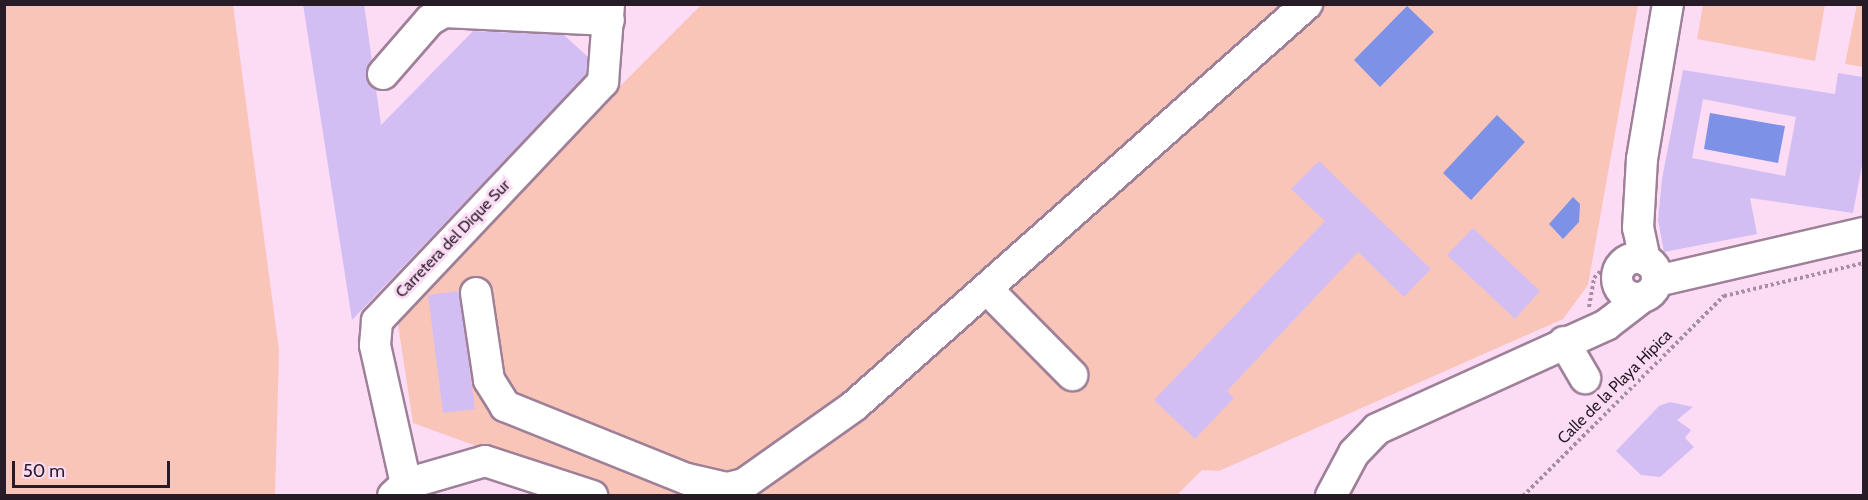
<!DOCTYPE html>
<html>
<head>
<meta charset="utf-8">
<style>
	body { margin:0 }
	#map { position:relative; width:1868px; height:500px; overflow:hidden; background:#fcdbf5; font-family:Cabin,sans-serif }
	div>[style] { position:absolute }
	.green>* { inset:0; background:#fac5b9 }
	.water>* { inset:0; background:#7d91e7 }
	.building>* { inset:0; background:#d3bef4 }
	.path>* { height:4px; margin-top:-2px; transform-origin:0; background:repeating-linear-gradient(90deg,#a78fa2 0 3px,transparent 0 6px) }
	.roads { filter:drop-shadow(2px 0 #9e8098) drop-shadow(-2px 0 #9e8098) drop-shadow(0 2px #9e8098) drop-shadow(0 -2px #9e8098) }
	.minor>* { height:30px; margin:-15px; padding:0 15px; transform-origin:15px; border-radius:15px; background:#fff }
	.minor>.ring { margin:-15px; padding:0; box-sizing:content-box; background:none; border:30px solid #fff; border-radius:50% }
	span { translate:-50% -50%; white-space:nowrap; text-align:center; line-height:1.15; -webkit-text-stroke:6px #fcdbf5; paint-order:stroke }
	.street-label { font-size:16px; color:#271b25 }
	.frame { position:absolute; inset:0; border:6px solid #271b25; pointer-events:none }
	.scale { position:absolute; left:12px; top:461px; width:158px; height:27px; box-sizing:border-box; border:3px solid #271b25; border-top:0; padding-left:8px; font-size:18px; line-height:21px; white-space:nowrap; color:#271b25; -webkit-text-stroke:4px #fcdbf5; paint-order:stroke }
</style>
</head>
<body>
<div id="map">
	<div class="green">
		<i style="clip-path:polygon(1857px 4px,1863px 5px,1863px 67px,1845px 64px)"></i>
		<i style="clip-path:polygon(4px 5px,233px 5px,279px 350px,275px 495px,5px 495px)"></i>
		<i style="clip-path:polygon(701px 5px,1638px 5px,1588px 285px,1563px 319px,1219px 471px,1202px 470px,1177px 495px,611px 495px,413px 423px,396px 311px)"></i>
		<i style="clip-path:polygon(1703px 5px,1825px 5px,1815px 61px,1697px 39px)"></i>
	</div>
	<div class="water">
		<i style="clip-path:polygon(1407px 6px,1434px 32px,1380px 87px,1354px 60px)"></i>
		<i style="clip-path:polygon(1710px 113px,1785px 126px,1778px 163px,1704px 149px)"></i>
		<i style="clip-path:polygon(1497px 115px,1525px 142px,1471px 200px,1443px 173px)"></i>
		<i style="clip-path:polygon(1573px 197px,1580px 204px,1579px 222px,1563px 239px,1549px 224px)"></i>
	</div>
	<div class="building">
		<i style="clip-path:polygon(303px 4px,364px 4px,372px 61px,367px 79px,376px 89px,381px 125px,473px 31px,564px 35px,588px 57px,586px 75px,352px 320px)"></i>
		<i style="clip-path:polygon(evenodd,1683px 70px,1835px 94px,1838px 73px,1863px 77px,1863px 160px,1853px 213px,1750px 198px,1757px 234px,1664px 252px,1658px 220px,1662px 179px,1683px 70px,1703px 99px,1796px 117px,1785px 176px,1692px 158px,1703px 99px)"></i>
		<i style="clip-path:polygon(1319px 161px,1431px 269px,1404px 297px,1358px 252px,1227px 391px,1234px 398px,1195px 439px,1154px 400px,1325px 221px,1291px 189px)"></i>
		<i style="clip-path:polygon(1473px 228px,1540px 291px,1515px 319px,1447px 255px)"></i>
		<i style="clip-path:polygon(459px 291px,475px 409px,443px 413px,428px 295px)"></i>
		<i style="clip-path:polygon(1670px 402px,1693px 407px,1677px 420px,1691px 430px,1685px 438px,1694px 447px,1660px 477px,1641px 475px,1616px 451px,1659px 406px)"></i>
	</div>
	<div class="path">
		<i style="left:1724px;top:296px;width:144px;rotate:-13.3deg"></i>
		<i style="left:1589px;top:307px;width:29px;rotate:-80deg"></i>
		<i style="left:1594px;top:278px;width:35px;rotate:-47deg"></i>
		<i style="left:1523px;top:496px;width:284px;rotate:-44.9deg"></i>
	</div>
	<div class="roads">
		<div class="minor">
			<i style="left:383px;top:74px;width:72px;rotate:-49deg"></i>
			<i style="left:430px;top:20px;width:16px;rotate:-30deg"></i>
			<i style="left:444px;top:12px;width:165px;rotate:2.8deg"></i>
			<i class="ring" style="left:1617px;top:258px;width:10px;height:10px"></i>
			<i style="left:1645px;top:260px;width:33px;rotate:-102deg"></i>
			<i style="left:1638px;top:228px;width:69px;rotate:-86.7deg"></i>
			<i style="left:1642px;top:159px;width:157px;rotate:-80.5deg"></i>
			<i style="left:1657px;top:281px;width:212px;rotate:-13.1deg"></i>
			<i style="left:988px;top:290px;width:120px;rotate:45.3deg"></i>
			<i style="left:476px;top:293px;width:88px;rotate:81.5deg"></i>
			<i style="left:489px;top:380px;width:31px;rotate:58deg"></i>
			<i style="left:505px;top:406px;width:196px;rotate:21.9deg"></i>
			<i style="left:687px;top:479px;width:41px;rotate:12.7deg"></i>
			<i style="left:727px;top:488px;width:17px;rotate:-13deg"></i>
			<i style="left:744px;top:484px;width:135px;rotate:-35.3deg"></i>
			<i style="left:854px;top:406px;width:606px;rotate:-41.59deg"></i>
			<i style="left:1564px;top:342px;width:42px;rotate:59.7deg"></i>
			<i style="left:406px;top:484px;width:82px;rotate:-16.2deg"></i>
			<i style="left:485px;top:461px;width:113px;rotate:18.1deg"></i>
			<i style="left:393px;top:496px;width:18px;rotate:-43deg"></i>
			<i style="left:406px;top:484px;width:142px;rotate:-102.6deg"></i>
			<i style="left:375px;top:345px;width:24px;rotate:-85deg"></i>
			<i style="left:377px;top:321px;width:329px;rotate:-46.6deg"></i>
			<i style="left:603px;top:82px;width:78px;rotate:-85.6deg"></i>
			<i style="left:1331px;top:496px;width:49px;rotate:-61.9deg"></i>
			<i style="left:1354px;top:453px;width:33px;rotate:-46deg"></i>
			<i style="left:1377px;top:429px;width:252px;rotate:-24.4deg"></i>
			<i style="left:1606px;top:325px;width:43px;rotate:-37.4deg"></i>
		</div>
	</div>
	<div class="street-label">
		<span style="left:453px;top:239px;rotate:-46deg">Carretera del Dique Sur</span>
		<span style="left:1615px;top:387px;rotate:-45deg">Calle de la Playa Hípica</span>
	</div>
	<div class="frame"></div>
	<div class="scale">50 m</div>
</div>
</body>
</html>
